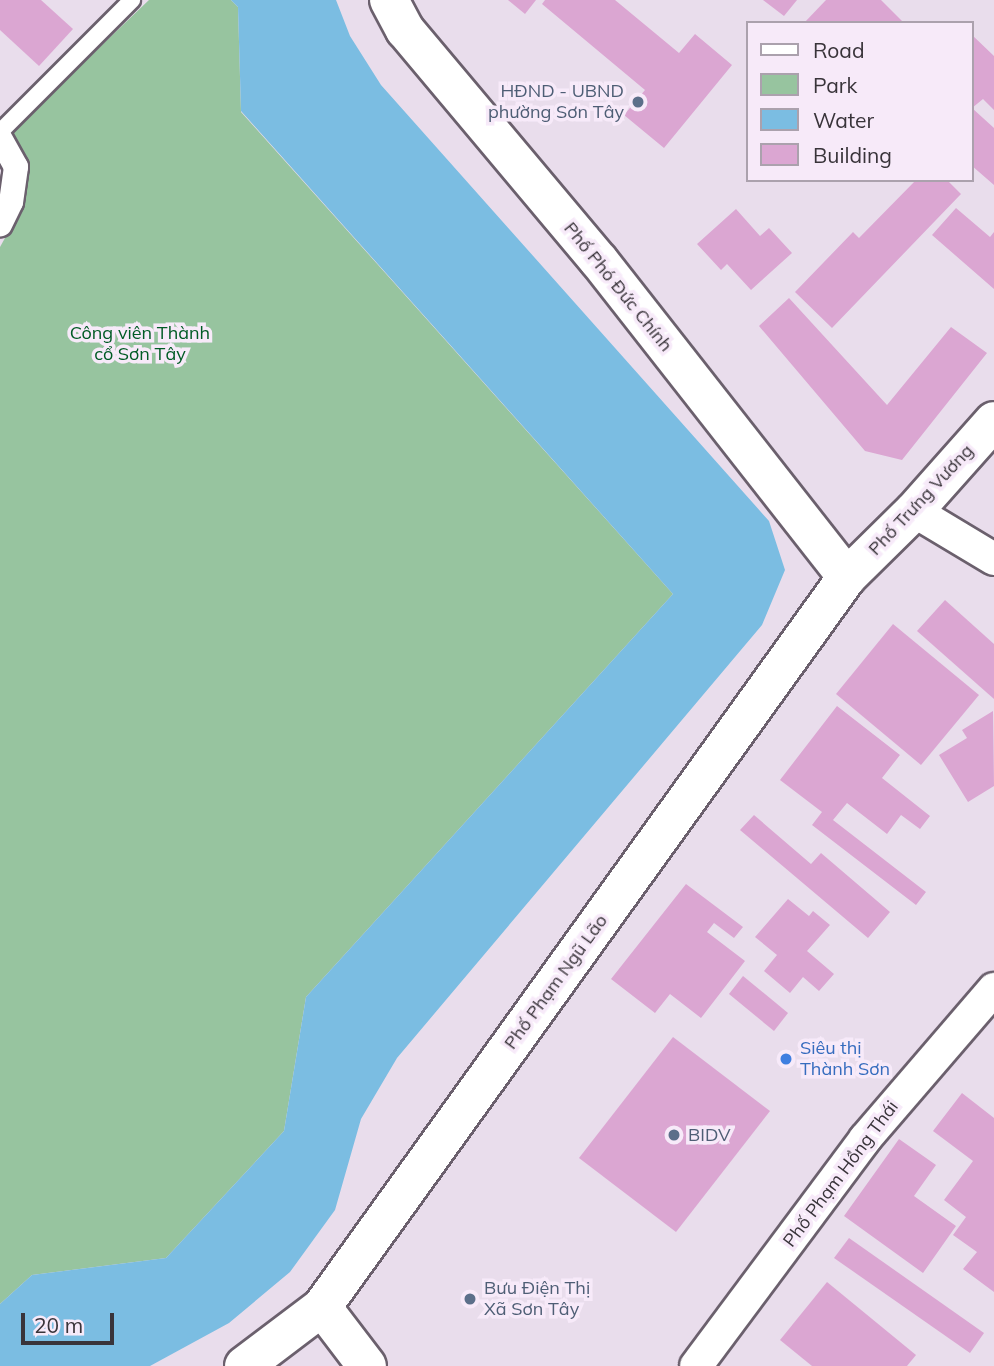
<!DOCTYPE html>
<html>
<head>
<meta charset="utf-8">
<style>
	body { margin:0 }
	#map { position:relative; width:994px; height:1366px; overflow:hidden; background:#e9ddec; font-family:Mulish,sans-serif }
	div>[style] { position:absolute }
	.green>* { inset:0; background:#97c49f }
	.water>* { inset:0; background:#7bbde2 }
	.building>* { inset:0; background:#dba6d2 }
	.roads { filter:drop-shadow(2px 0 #6b606d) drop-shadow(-2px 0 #6b606d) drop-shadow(0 2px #6b606d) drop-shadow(0 -2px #6b606d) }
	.service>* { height:16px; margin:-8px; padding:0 8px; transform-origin:8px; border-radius:8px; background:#fff }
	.pedestrian>* { height:24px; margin:-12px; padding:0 12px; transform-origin:12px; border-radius:12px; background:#fff }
	.minor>* { height:32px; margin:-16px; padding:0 16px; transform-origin:16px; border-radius:16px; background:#fff }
	.tertiary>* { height:38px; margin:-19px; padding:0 19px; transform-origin:19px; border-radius:19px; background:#fff }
	.secondary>* { height:38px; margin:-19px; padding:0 19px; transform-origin:19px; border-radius:19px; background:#fff }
	.dots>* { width:19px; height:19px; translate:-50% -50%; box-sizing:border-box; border:4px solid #f7eaf9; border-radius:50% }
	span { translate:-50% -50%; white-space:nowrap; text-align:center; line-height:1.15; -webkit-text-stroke:7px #f7eaf9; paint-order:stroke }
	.service-label { font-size:18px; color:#4e5e75 }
	.right { translate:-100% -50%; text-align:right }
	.left { translate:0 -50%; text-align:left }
	.street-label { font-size:18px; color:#39343a }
	.park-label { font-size:18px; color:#005b25 }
	.shop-label { font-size:18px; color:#366cbe }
	.legend { position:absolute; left:746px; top:21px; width:228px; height:161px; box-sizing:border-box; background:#f7eaf9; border:2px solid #aba1ad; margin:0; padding:9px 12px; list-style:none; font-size:21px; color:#39343a }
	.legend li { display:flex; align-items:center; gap:14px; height:35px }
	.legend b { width:35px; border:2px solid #aba1ad }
	.scale { position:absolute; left:21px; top:1313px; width:93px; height:32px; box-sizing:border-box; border:4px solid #39343a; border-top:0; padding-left:9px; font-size:21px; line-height:24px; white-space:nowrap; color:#39343a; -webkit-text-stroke:5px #f7eaf9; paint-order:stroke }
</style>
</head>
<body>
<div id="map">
	<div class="green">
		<i style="clip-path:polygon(149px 0,231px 0,238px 7px,241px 112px,673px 594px,306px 997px,284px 1131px,166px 1258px,32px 1275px,0 1304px,0 247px,25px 202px,27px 166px,11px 132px)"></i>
	</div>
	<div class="water">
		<i style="clip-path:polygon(231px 0,336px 0,350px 36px,381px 85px,769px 521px,785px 570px,762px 625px,397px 1058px,361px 1119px,335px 1210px,290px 1272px,229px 1323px,150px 1366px,0 1366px,0 1304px,32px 1275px,166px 1258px,284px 1131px,306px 997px,673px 594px,241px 111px,238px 7px)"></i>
	</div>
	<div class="building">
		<i style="clip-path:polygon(0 0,41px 0,73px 29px,39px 66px,0 30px)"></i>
		<i style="clip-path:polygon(508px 0,536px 0,525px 14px)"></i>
		<i style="clip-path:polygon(545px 0,615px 0,679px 53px,695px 34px,732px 65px,664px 148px,624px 115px,645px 90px,542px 4px)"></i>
		<i style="clip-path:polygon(763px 0,797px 0,784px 16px)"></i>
		<i style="clip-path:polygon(826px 0,881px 0,904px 23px,804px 23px)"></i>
		<i style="clip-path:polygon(971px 34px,994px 56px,994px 110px,983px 99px,972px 108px,994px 128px,994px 185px,971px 165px)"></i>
		<i style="clip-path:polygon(916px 180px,947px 180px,961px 194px,832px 328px,795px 292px,853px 232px,859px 238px)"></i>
		<i style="clip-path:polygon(956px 208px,990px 237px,994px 232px,994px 289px,932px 235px)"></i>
		<i style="clip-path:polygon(736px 209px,760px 236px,769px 228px,792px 253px,751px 290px,727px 264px,721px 270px,697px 244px)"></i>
		<i style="clip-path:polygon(789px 298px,887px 405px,951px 327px,987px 353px,902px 460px,865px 451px,759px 326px)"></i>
		<i style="clip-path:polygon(945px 600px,994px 644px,994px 699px,917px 631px)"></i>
		<i style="clip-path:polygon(893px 624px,979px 695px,921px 765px,836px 694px)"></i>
		<i style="clip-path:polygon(837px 706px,900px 755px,882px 778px,930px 816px,920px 829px,901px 815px,887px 834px,847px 803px,833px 820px,926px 892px,916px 905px,812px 825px,822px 812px,780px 780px)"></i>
		<i style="clip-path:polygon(993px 711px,994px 786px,968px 802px,939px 755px,967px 738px,962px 730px)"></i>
		<i style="clip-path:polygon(754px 815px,811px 864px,821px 853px,890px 912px,868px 938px,740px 830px)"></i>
		<i style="clip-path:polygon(686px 884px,743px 927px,734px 938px,714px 923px,707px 932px,745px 961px,701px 1018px,670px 994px,655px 1013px,611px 979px)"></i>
		<i style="clip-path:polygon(788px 899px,809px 916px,813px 911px,830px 925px,807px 951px,834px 974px,819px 991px,803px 977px,790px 993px,764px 971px,777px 955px,755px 937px)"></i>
		<i style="clip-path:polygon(743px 976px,788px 1013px,774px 1031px,729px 994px)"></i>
		<i style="clip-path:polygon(673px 1037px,770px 1111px,676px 1232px,579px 1158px)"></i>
		<i style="clip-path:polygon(962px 1093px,994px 1118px,994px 1292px,963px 1269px,977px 1252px,953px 1235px,966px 1217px,944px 1200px,973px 1161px,933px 1131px)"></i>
		<i style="clip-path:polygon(899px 1139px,936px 1165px,914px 1196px,956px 1226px,923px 1273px,844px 1216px)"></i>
		<i style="clip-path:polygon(849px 1238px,984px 1333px,970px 1353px,834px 1258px)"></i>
		<i style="clip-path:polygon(827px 1282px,916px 1355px,907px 1366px,812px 1366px,780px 1340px)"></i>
	</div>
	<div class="roads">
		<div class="service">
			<i style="left:0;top:132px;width:187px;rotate:-45deg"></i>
		</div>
		<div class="pedestrian">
			<i style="left:0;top:138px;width:33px;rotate:61deg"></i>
			<i style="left:16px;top:167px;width:35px;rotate:98deg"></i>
			<i style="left:11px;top:202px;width:25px;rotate:116deg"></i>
		</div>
		<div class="minor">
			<i style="left:914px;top:511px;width:93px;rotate:31deg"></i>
			<i style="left:696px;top:1366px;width:283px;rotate:-53.3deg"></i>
			<i style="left:865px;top:1139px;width:198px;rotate:-49.3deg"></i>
		</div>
		<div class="tertiary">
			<i style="left:847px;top:577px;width:94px;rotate:-44.6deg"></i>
			<i style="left:914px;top:511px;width:120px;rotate:-48.4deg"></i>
			<i style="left:322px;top:1307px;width:74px;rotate:52.7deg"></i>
		</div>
		<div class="secondary">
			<i style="left:244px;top:1366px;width:98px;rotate:-37.1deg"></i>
			<i style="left:322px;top:1307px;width:899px;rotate:-54.28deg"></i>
			<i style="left:847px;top:577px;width:402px;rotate:-128.1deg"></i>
			<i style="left:599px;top:261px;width:302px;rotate:-130deg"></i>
			<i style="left:405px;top:30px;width:34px;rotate:-118deg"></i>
		</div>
	</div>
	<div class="dots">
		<i style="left:638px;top:102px;background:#5c6f8a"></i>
		<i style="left:786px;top:1059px;background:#3f7fe0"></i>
		<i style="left:674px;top:1135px;background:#5c6f8a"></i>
		<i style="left:470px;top:1299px;background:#5c6f8a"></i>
	</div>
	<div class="service-label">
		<span class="right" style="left:624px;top:102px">HĐND - UBND<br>phường Sơn Tây</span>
		<span class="left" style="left:688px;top:1135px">BIDV</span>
		<span class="left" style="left:484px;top:1299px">Bưu Điện Thị<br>Xã Sơn Tây</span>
	</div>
	<div class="street-label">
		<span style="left:618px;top:287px;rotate:51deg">Phố Phó Đức Chính</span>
		<span style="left:921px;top:500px;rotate:-47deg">Phố Trưng Vương</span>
		<span style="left:556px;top:982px;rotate:-54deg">Phố Phạm Ngũ Lão</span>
		<span style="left:841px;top:1174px;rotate:-53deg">Phố Phạm Hồng Thái</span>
	</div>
	<div class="park-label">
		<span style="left:140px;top:344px">Công viên Thành<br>cổ Sơn Tây</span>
	</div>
	<div class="shop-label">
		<span class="left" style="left:800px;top:1059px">Siêu thị<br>Thành Sơn</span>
	</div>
	<ul class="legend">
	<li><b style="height:9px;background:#fff"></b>Road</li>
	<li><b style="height:19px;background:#97c49f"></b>Park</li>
	<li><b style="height:19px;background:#7bbde2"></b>Water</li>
	<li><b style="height:19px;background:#dba6d2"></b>Building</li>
	</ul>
	<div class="scale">20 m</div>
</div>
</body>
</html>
